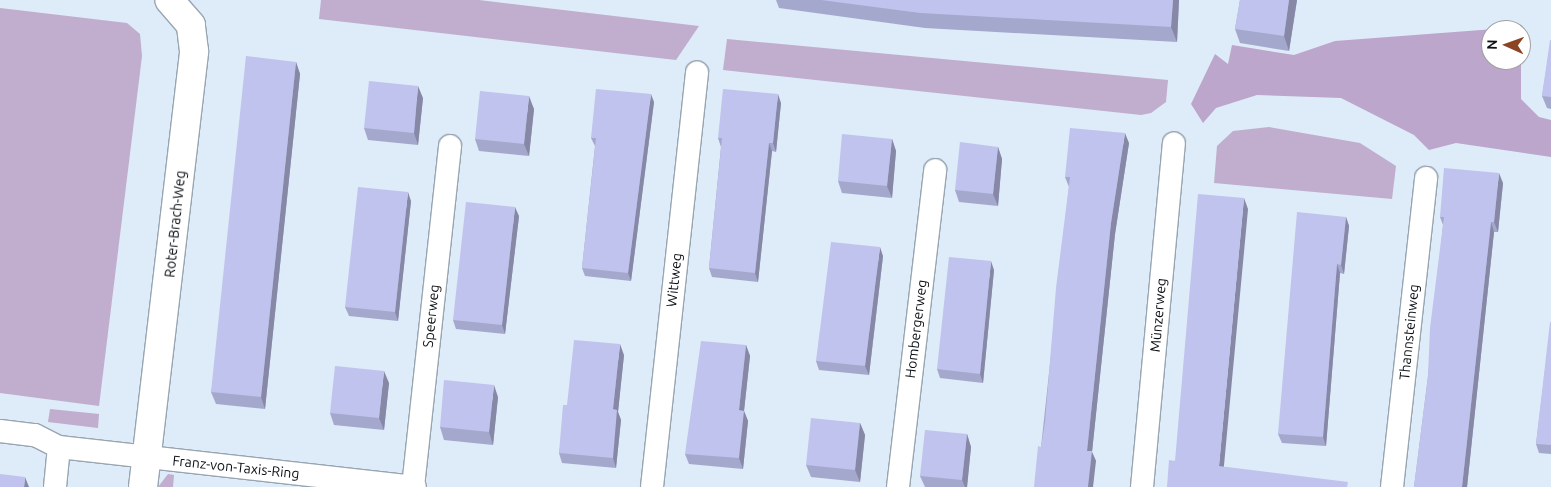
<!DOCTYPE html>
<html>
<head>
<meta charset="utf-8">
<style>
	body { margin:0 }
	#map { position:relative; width:1551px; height:487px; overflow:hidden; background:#deebf8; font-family:Ubuntu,sans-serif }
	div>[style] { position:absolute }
	.green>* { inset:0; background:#c1adce }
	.forest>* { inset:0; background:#bca6cb }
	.roads { filter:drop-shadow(1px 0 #98a5b1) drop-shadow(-1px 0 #98a5b1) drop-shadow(0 1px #98a5b1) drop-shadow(0 -1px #98a5b1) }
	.minor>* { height:22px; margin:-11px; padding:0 11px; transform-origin:11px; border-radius:11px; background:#fff }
	.tertiary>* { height:28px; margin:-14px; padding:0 14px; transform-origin:14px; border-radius:14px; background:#fff }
	.wall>* { inset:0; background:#a4a8cc }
	.shaded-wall>* { inset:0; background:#8688a6 }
	.building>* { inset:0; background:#bfc3ed }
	span { translate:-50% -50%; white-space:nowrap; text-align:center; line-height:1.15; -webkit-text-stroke:5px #fff; paint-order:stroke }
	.street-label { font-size:14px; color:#0c1014 }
	.north { position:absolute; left:1481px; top:20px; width:50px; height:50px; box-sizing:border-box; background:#fff; border:1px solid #9e9fa1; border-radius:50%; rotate:272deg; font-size:14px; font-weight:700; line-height:20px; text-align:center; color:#0c1014 }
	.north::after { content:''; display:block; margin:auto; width:18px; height:22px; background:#8c4522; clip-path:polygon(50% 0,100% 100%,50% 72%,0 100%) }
</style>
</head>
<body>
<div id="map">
	<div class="green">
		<i style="clip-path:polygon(321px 0,479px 0,699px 26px,676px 60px,319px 19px)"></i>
		<i style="clip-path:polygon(0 8px,127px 23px,140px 34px,142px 56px,99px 406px,0 393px)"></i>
		<i style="clip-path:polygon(727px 39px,1168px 80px,1166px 102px,1151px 113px,1141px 115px,723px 70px)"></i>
		<i style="clip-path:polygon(1269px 127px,1360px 143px,1396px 166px,1392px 199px,1214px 183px,1217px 146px,1233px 131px)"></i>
		<i style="clip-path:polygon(50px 409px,99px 414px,98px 428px,48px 422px)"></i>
		<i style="clip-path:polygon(168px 474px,174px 475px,173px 487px,158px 487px)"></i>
	</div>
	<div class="forest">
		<i style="clip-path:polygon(1521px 27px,1521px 30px,1491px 30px,1491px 60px,1521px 60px,1521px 99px,1539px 117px,1551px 120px,1551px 157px,1456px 143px,1429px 150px,1414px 135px,1341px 98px,1257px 95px,1216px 108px,1203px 123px,1191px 104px,1215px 54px,1228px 64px,1232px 45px,1294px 55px,1335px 41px)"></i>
	</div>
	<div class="roads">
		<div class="minor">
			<i style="left:0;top:431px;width:35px;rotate:7deg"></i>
			<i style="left:35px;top:435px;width:27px;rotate:27deg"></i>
			<i style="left:55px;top:487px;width:40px;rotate:-84.3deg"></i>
			<i style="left:59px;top:447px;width:358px;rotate:6.4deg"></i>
			<i style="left:413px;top:487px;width:343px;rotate:-83.8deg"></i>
			<i style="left:652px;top:487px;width:417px;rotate:-83.8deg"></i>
			<i style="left:898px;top:487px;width:319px;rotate:-83.3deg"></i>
			<i style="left:1142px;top:487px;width:345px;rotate:-84.7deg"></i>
			<i style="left:1392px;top:487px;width:311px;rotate:-83.7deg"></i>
		</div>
		<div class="tertiary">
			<i style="left:143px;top:487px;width:439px;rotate:-83.3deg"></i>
			<i style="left:194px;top:51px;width:26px;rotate:-97deg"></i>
			<i style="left:191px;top:25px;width:33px;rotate:-131deg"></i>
		</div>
	</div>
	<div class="wall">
		<i style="clip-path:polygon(776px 0,1179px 0,1177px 42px,925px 28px,779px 8px)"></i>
		<i style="clip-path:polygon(1240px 0,1297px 0,1289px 51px,1240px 43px,1235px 29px)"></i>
		<i style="clip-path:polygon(1551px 40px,1551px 109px,1547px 108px,1542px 96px)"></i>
		<i style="clip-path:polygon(296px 62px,300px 74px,265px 409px,216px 404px,211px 392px)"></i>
		<i style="clip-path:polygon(423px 98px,418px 145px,368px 140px,364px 128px)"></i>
		<i style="clip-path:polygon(654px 102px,631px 281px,585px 276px,582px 268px,595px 146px,591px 138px)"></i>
		<i style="clip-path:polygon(781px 103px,776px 152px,772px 151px,758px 282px,712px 277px,709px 268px,721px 147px,718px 138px)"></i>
		<i style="clip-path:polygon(534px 109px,529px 156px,479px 151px,475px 139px)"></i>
		<i style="clip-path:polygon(892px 139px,896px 151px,892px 198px,842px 193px,838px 181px)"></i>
		<i style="clip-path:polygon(1129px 143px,1115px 234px,1092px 452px,1096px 461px,1041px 447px,1069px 187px,1065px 177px)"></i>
		<i style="clip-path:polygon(998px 147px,1002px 159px,998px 206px,959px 202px,955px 190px)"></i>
		<i style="clip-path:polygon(1503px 183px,1498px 232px,1494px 232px,1467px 487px,1414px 487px,1428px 376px,1443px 225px,1440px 217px)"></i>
		<i style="clip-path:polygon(411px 201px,398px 321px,349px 316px,345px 307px)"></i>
		<i style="clip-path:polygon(519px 216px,505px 334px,456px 329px,453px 320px)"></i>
		<i style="clip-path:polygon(1346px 217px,1349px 226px,1344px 274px,1340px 273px,1326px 446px,1282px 443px,1278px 434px)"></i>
		<i style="clip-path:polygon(883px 256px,869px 375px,819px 370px,816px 361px)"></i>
		<i style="clip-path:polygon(994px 270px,983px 383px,940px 378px,937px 369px)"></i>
		<i style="clip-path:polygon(1551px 322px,1551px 454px,1539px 453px,1536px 444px)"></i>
		<i style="clip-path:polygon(746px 345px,750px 356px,744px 411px,748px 421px,743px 469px,689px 464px,685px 454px)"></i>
		<i style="clip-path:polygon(624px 355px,618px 412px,621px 420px,616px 468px,562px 463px,559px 453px,567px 405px)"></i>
		<i style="clip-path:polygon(389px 383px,384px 430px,334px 425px,330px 413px)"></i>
		<i style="clip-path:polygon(498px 397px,493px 445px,444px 440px,440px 427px)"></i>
		<i style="clip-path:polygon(860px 423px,865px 435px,860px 482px,811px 477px,806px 465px)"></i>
		<i style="clip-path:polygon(967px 434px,971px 447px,967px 487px,925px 487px,920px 476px)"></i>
	</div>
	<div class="shaded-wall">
		<i style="clip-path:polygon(1173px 0,1179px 0,1177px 42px,1171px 27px)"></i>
		<i style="clip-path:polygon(1289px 0,1297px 0,1289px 51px,1284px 36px)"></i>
		<i style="clip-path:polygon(296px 62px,300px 74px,265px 409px,261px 397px)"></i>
		<i style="clip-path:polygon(418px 86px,423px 98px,418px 145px,414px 133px)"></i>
		<i style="clip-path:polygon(651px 94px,654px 102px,631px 281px,628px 273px)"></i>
		<i style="clip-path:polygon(778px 94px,781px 103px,776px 152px,773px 143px)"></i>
		<i style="clip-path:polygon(529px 96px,534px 109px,529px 156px,524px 144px)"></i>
		<i style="clip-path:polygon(1125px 133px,1129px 143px,1115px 234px,1092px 452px,1096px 461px,1093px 487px,1088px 487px,1087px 451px,1111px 223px)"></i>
		<i style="clip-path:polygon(892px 139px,896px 151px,892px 198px,887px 186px)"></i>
		<i style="clip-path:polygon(769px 143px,772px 151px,758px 282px,755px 273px)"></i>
		<i style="clip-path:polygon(998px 147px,1002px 159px,998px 206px,993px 194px)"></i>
		<i style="clip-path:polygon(1499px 173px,1503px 183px,1498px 232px,1494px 222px)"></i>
		<i style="clip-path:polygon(408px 192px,411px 201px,398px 321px,395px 312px)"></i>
		<i style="clip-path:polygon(1244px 198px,1248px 209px,1223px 476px,1219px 466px)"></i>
		<i style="clip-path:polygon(515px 207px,519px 216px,505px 334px,502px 325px)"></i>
		<i style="clip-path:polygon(1346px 217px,1349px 226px,1344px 274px,1341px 265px)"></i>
		<i style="clip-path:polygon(1491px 222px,1494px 232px,1467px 487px,1462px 487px)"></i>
		<i style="clip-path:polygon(880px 247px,883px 256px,869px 375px,865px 366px)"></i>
		<i style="clip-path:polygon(991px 261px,994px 270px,983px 383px,980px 374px)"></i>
		<i style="clip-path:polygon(1337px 264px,1340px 273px,1326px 446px,1323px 437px)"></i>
		<i style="clip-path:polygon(620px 344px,624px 355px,618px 412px,621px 420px,616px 468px,613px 458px,613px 409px)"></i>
		<i style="clip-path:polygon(746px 345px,750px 356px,744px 411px,748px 421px,743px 469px,739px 458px,739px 410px)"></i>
		<i style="clip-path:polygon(384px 371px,389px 383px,384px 430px,379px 418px)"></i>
		<i style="clip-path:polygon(494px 385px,498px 397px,493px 445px,489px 432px)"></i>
		<i style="clip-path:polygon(860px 423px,865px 435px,860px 482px,855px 470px)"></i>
		<i style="clip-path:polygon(967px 434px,971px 447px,967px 487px,965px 487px,962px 480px)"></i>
		<i style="clip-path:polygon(25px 477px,29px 487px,24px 487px)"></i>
	</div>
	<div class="building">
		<i style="clip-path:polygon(821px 0,1173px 0,1171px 27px,920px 13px)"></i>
		<i style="clip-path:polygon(1240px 0,1289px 0,1284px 36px,1235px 29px)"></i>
		<i style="clip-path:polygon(1550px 40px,1551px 40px,1551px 97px,1542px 96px)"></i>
		<i style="clip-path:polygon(246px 56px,296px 62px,261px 397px,211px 392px)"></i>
		<i style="clip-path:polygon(369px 81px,418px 86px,414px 133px,364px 128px)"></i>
		<i style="clip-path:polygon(596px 89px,651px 94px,628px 273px,582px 268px,596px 138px,591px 138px)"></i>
		<i style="clip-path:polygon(723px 89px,778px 94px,773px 143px,769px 143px,755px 273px,709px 268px,722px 138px,718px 138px)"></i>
		<i style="clip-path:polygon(480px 91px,529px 96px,524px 144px,475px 139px)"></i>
		<i style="clip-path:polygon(1070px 128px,1125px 133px,1111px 223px,1087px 451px,1092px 451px,1088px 487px,1034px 487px,1038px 446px,1041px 447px,1045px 422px,1056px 288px,1070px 177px,1065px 177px)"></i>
		<i style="clip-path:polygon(842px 134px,892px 139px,887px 186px,838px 181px)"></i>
		<i style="clip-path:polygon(960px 142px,998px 147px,993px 194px,955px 190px)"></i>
		<i style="clip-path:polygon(1444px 168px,1499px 173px,1494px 222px,1491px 222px,1462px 487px,1414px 487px,1428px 376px,1430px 328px,1444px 217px,1440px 217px)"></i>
		<i style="clip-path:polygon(358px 187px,408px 192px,395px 312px,345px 307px)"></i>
		<i style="clip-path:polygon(1198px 194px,1244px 198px,1219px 466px,1348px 482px,1347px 487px,1167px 487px,1169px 460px,1175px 461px)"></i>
		<i style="clip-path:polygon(466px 202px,515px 207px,502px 325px,453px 320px)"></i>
		<i style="clip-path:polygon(1297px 212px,1346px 217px,1341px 265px,1337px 264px,1323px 437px,1278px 434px)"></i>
		<i style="clip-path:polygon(831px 242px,880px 247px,865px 366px,816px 361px)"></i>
		<i style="clip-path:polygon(949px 257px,991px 261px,980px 374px,937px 369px)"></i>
		<i style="clip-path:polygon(1550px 322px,1551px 322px,1551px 445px,1536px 444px)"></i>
		<i style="clip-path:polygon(574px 340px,620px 344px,613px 409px,617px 410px,613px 458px,559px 453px,563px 405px,567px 405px)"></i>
		<i style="clip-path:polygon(701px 341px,746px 345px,739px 410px,744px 411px,739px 458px,685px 454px)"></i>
		<i style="clip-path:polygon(335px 366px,384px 371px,379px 418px,330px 413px)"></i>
		<i style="clip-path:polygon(444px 380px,494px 385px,489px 432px,440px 427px)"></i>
		<i style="clip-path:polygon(811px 418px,860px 423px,855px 470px,806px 465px)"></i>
		<i style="clip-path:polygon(925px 430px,967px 434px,962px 480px,920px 476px)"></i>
		<i style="clip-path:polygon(0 474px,25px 477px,24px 487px,0 487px)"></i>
	</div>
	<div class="street-label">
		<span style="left:175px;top:224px;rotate:-84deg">Roter-Brach-Weg</span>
		<span style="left:674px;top:280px;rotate:-84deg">Wittweg</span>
		<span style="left:1158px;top:315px;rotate:-85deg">Münzerweg</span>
		<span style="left:431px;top:316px;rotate:-84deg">Speerweg</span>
		<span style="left:916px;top:329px;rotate:-83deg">Hombergerweg</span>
		<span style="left:1409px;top:332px;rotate:-84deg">Thannsteinweg</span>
		<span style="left:236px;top:467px;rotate:6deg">Franz-von-Taxis-Ring</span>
	</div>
	<div class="north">N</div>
</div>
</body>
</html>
